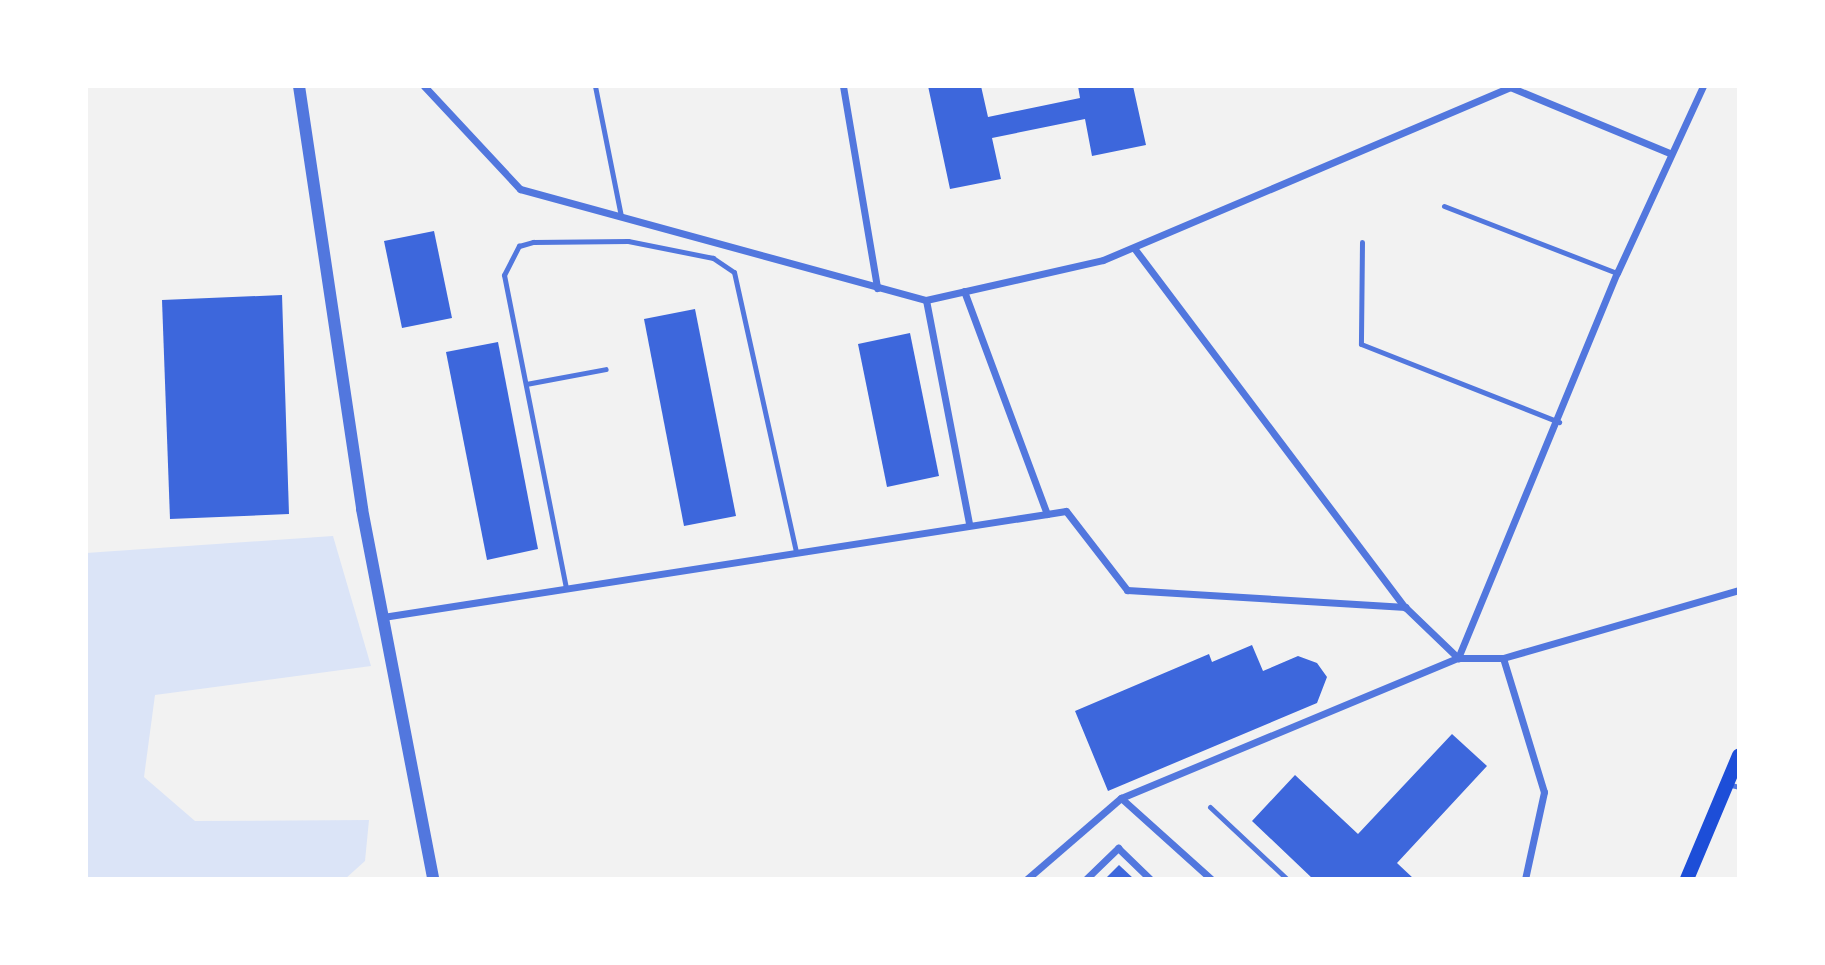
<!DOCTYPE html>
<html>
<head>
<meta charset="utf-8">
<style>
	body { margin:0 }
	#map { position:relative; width:1825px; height:965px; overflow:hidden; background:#f2f2f2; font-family:Manrope,sans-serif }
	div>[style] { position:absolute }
	.green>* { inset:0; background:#dbe4f7 }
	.building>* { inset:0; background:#3d67dc }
	.service>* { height:5px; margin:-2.5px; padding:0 2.5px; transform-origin:2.5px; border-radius:2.5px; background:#5277de }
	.minor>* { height:7px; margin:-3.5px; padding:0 3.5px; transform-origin:3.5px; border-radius:3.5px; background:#5277de }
	.tertiary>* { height:12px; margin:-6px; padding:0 6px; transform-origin:6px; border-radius:6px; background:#5277de }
	.secondary>* { height:14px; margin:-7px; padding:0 7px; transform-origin:7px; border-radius:7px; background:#1d4ed8 }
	span { translate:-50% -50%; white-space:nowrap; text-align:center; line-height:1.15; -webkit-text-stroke:7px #fff; paint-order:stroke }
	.frame { position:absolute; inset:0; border:88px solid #fff; pointer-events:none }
</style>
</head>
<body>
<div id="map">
	<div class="green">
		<i style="clip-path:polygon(333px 536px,371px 666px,155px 695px,144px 777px,195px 821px,369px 820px,365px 861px,345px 879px,86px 879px,86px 553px)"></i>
	</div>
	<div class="building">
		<i style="clip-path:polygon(928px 86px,981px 86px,988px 117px,1080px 98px,1078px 86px,1133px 86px,1146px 145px,1092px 156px,1085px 119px,992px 138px,1001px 179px,950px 189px)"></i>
		<i style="clip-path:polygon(434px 231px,452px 318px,402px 328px,384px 241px)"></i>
		<i style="clip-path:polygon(282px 295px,289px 514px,170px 519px,162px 300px)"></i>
		<i style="clip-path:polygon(695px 309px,736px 516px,684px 526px,644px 319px)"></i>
		<i style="clip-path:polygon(910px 333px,939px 476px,887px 487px,858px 344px)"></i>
		<i style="clip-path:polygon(498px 342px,538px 549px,487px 560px,446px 352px)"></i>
		<i style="clip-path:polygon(1252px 645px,1263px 671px,1298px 656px,1317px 663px,1327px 677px,1317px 703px,1108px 791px,1075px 711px,1209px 654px,1212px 662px)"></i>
		<i style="clip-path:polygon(1452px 734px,1487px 766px,1397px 863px,1414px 879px,1313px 879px,1252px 821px,1295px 775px,1358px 834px)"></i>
		<i style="clip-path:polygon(1119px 865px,1134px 879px,1105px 879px)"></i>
	</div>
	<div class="service">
		<i style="left:595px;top:86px;width:133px;rotate:78.7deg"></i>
		<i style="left:1444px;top:206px;width:186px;rotate:21.2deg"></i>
		<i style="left:1362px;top:242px;width:102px;rotate:90.6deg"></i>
		<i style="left:1361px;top:344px;width:213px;rotate:21.5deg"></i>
		<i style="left:526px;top:384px;width:81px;rotate:-10.6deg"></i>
		<i style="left:566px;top:588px;width:319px;rotate:-101.2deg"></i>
		<i style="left:504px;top:275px;width:33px;rotate:-63deg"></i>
		<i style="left:519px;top:246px;width:15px;rotate:-16deg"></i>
		<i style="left:533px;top:242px;width:95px;rotate:-0.6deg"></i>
		<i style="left:628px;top:241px;width:87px;rotate:11.3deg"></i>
		<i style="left:713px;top:258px;width:25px;rotate:34deg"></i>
		<i style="left:734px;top:272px;width:287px;rotate:77.5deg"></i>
		<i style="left:1727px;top:784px;width:12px;rotate:14deg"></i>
		<i style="left:1210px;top:807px;width:105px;rotate:43.1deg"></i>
	</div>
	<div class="minor">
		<i style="left:424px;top:86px;width:141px;rotate:47deg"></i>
		<i style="left:520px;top:189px;width:421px;rotate:15.3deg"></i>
		<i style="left:926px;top:300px;width:181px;rotate:-12.7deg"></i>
		<i style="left:1103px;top:260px;width:442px;rotate:-23deg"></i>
		<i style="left:1510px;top:87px;width:172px;rotate:22.5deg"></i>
		<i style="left:843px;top:86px;width:205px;rotate:80.4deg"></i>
		<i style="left:1134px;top:248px;width:450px;rotate:53deg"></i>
		<i style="left:964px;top:291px;width:238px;rotate:69.6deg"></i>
		<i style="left:1047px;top:514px;width:19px;rotate:-9deg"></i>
		<i style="left:1066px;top:511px;width:100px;rotate:52.3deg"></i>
		<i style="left:1127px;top:590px;width:279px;rotate:3.5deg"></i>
		<i style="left:1405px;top:607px;width:74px;rotate:43.9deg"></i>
		<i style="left:1458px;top:658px;width:417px;rotate:-67.6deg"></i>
		<i style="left:1617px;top:273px;width:206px;rotate:-65.3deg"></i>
		<i style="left:926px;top:300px;width:228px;rotate:79.1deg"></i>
		<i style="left:383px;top:617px;width:672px;rotate:-8.82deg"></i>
		<i style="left:1503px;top:658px;width:140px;rotate:73deg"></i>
		<i style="left:1544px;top:792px;width:89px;rotate:102.3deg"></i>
		<i style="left:1121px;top:798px;width:121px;rotate:42deg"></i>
		<i style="left:1027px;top:879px;width:124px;rotate:-40.8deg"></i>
		<i style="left:1121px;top:798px;width:365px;rotate:-22.6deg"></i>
		<i style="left:1458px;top:658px;width:45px"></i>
		<i style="left:1503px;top:658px;width:246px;rotate:-16.1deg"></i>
		<i style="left:1086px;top:879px;width:45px;rotate:-44.1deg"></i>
		<i style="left:1118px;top:848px;width:45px;rotate:44.1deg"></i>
	</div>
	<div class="tertiary">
		<i style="left:299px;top:86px;width:428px;rotate:81.5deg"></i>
		<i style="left:362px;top:509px;width:377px;rotate:79.1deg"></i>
	</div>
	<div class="secondary">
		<i style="left:1687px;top:879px;width:134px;rotate:-67.2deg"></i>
	</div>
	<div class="frame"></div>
</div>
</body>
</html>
